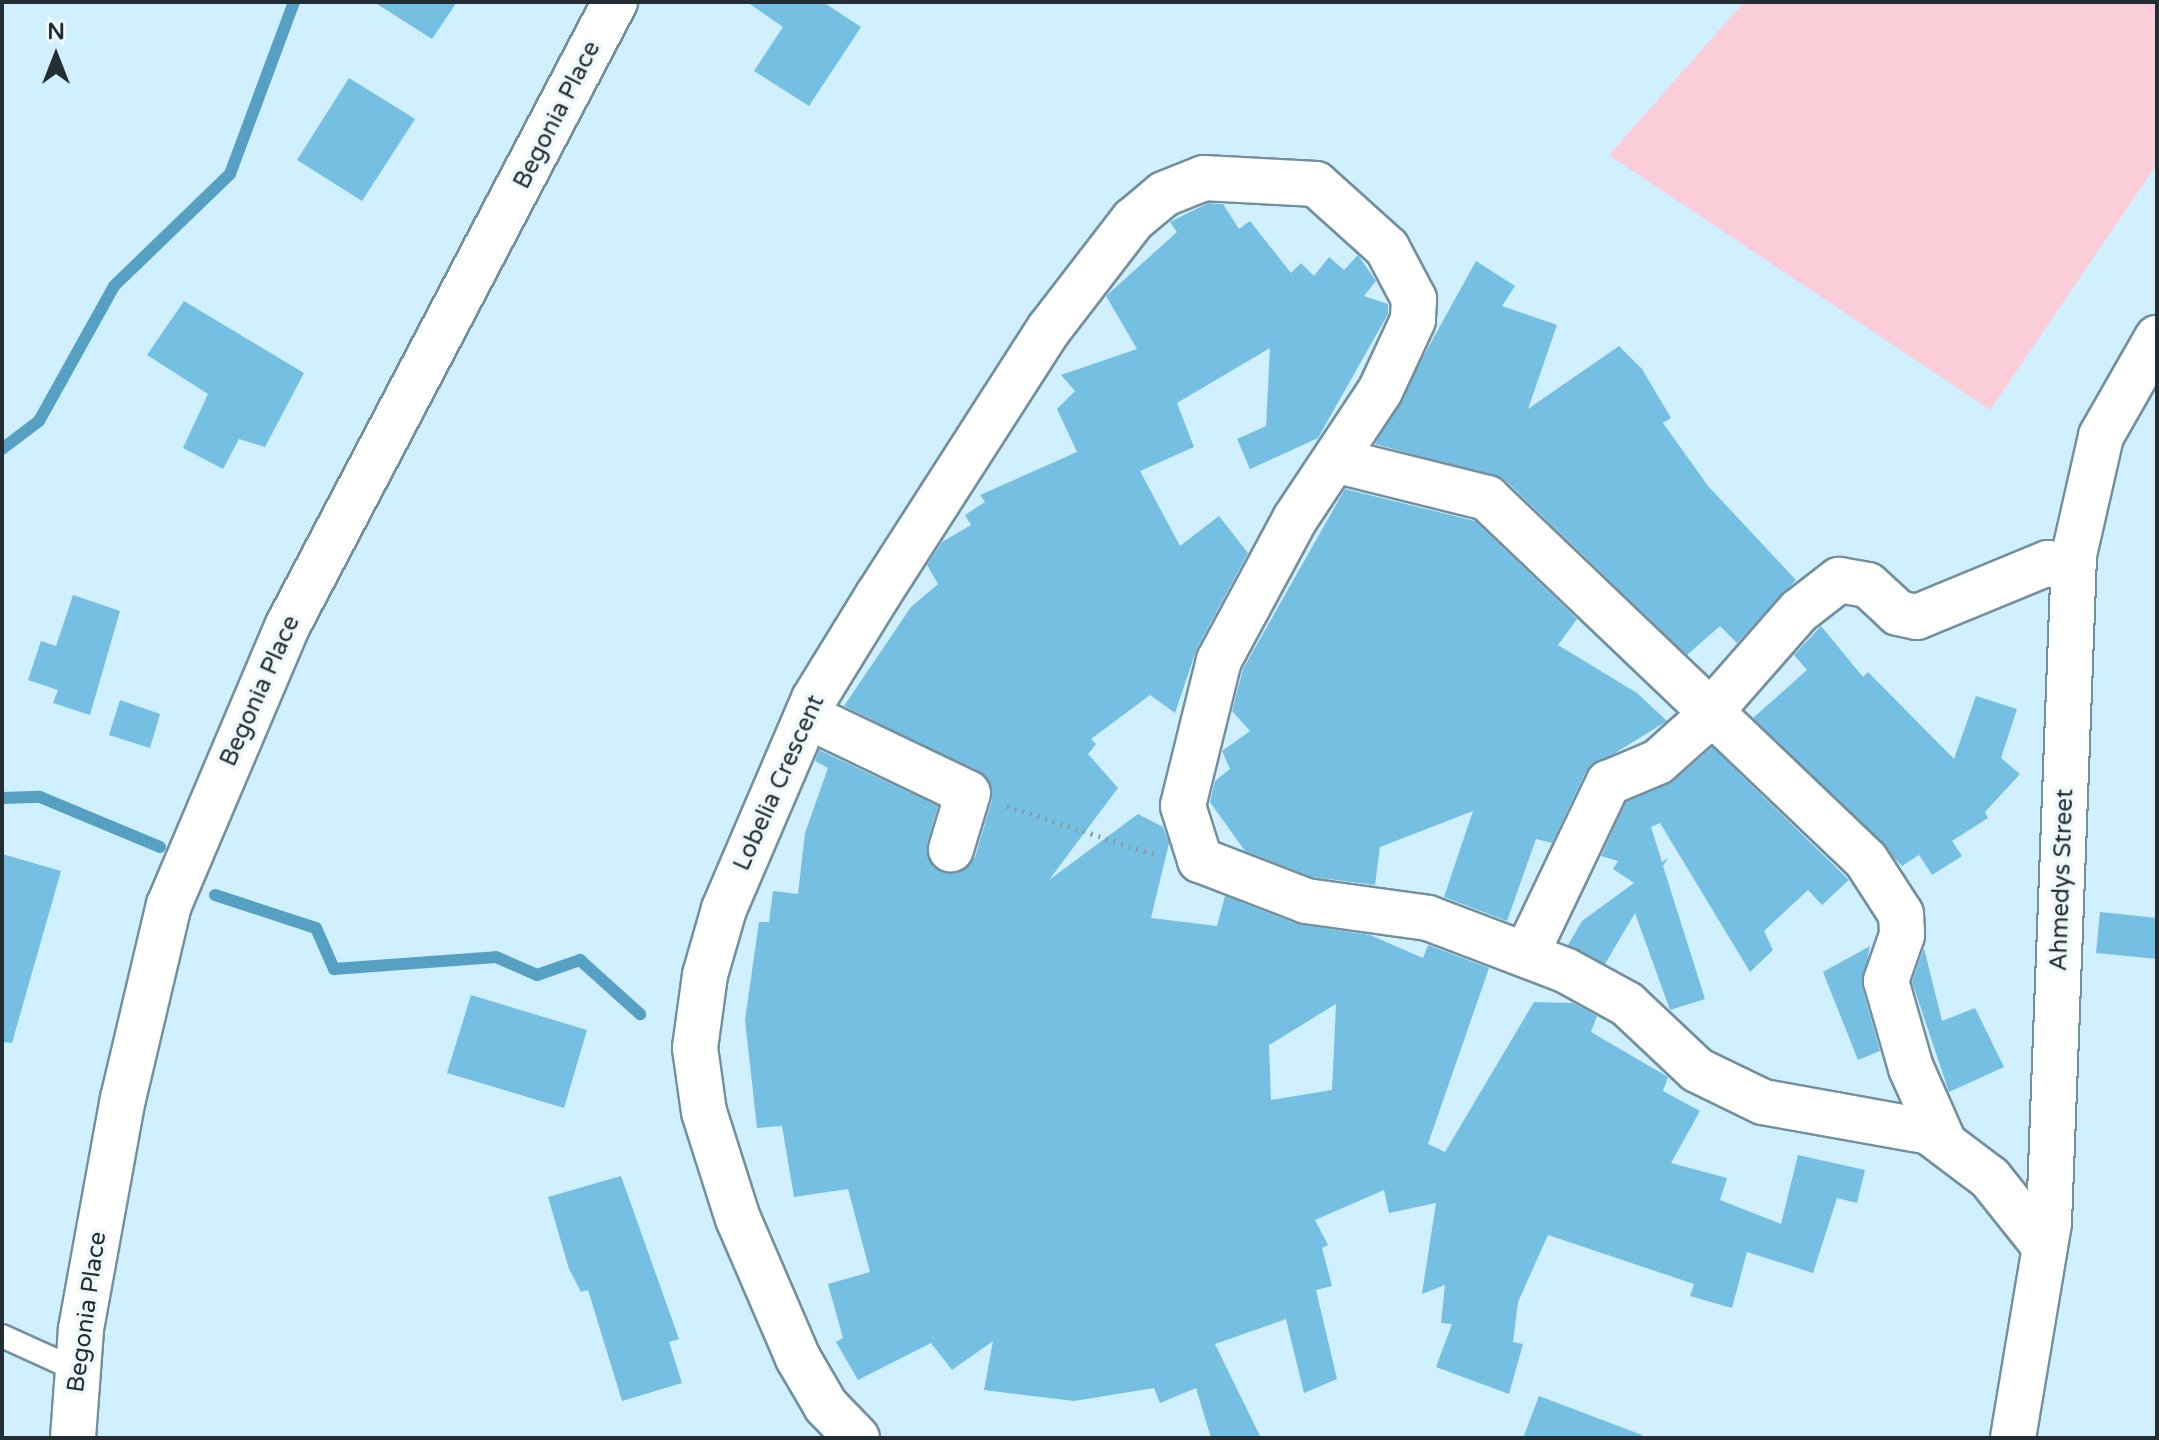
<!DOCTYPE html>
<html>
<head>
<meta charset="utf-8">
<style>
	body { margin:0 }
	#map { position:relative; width:2159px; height:1440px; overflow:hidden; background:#d0efff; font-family:"Varela Round",sans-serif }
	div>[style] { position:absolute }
	.green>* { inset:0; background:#fbcdd9 }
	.stream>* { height:12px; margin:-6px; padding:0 6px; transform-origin:6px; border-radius:6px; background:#56a1c3 }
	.building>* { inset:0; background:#75bfe3 }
	.path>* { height:5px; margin-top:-2.5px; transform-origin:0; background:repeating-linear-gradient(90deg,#869da9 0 2px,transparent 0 8px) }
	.roads { filter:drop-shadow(2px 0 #73909e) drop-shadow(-2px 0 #73909e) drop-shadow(0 2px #73909e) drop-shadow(0 -2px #73909e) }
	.service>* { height:22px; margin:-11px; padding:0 11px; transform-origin:11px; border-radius:11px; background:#fff }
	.minor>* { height:44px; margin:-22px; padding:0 22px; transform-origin:22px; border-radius:22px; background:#fff }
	span { translate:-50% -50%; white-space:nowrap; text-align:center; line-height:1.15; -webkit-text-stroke:8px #f1f8fb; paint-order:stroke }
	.street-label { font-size:24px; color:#222e34 }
	.frame { position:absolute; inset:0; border:4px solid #222e34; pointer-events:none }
	.north { position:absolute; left:16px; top:16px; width:80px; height:80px; -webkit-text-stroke:6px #f1f8fb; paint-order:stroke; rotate:0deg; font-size:22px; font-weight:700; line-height:32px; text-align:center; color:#222e34 }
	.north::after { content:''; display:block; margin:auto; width:28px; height:36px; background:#222e34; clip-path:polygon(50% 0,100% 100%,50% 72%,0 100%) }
</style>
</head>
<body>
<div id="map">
	<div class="green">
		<i style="clip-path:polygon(1744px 2px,2157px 2px,2157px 164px,1990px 410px,1609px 155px)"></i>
	</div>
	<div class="stream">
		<i style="left:2px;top:449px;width:46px;rotate:-37.1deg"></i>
		<i style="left:39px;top:421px;width:154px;rotate:-60.9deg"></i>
		<i style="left:114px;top:286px;width:161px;rotate:-44deg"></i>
		<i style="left:230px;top:174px;width:184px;rotate:-69.6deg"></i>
		<i style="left:2px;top:798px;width:38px;rotate:-2deg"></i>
		<i style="left:40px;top:797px;width:130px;rotate:22.6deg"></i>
		<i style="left:215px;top:895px;width:106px;rotate:18.1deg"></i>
		<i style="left:316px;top:928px;width:45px;rotate:66.3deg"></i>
		<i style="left:334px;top:969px;width:162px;rotate:-4.2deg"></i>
		<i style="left:496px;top:957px;width:45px;rotate:23.7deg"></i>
		<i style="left:537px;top:975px;width:46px;rotate:-19.2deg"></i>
		<i style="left:580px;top:960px;width:81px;rotate:42deg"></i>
	</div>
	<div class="building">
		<i style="clip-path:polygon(374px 2px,457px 2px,432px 39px)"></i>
		<i style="clip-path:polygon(747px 2px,823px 2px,861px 27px,809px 106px,754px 71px,783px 27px)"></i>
		<i style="clip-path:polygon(349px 78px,415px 119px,362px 201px,297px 160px)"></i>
		<i style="clip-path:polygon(evenodd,1208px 203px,1223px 204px,1239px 229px,1250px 221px,1291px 273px,1301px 263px,1314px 276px,1329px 257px,1344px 270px,1358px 255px,1376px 281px,1364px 296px,1388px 304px,1388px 314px,1318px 438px,1250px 469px,1237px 439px,1266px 426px,1270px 348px,1177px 403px,1194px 447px,1140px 471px,1180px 546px,1219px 516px,1248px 553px,1197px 648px,1175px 713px,1150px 695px,1091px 739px,1096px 744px,1088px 754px,1118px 788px,1049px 880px,1138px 814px,1163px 827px,1169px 843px,1151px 918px,1217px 926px,1225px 896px,1297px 924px,1370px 935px,1423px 958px,1428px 945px,1489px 968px,1428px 1144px,1445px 1152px,1534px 1002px,1573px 1003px,1597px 1016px,1591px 1032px,1668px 1077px,1663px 1091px,1700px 1111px,1671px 1163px,1727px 1178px,1720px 1200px,1781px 1224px,1798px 1155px,1865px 1170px,1857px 1203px,1837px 1198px,1813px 1273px,1747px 1252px,1732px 1308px,1690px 1296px,1694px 1284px,1548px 1235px,1518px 1302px,1513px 1342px,1523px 1344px,1509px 1394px,1436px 1367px,1452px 1324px,1441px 1323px,1445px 1285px,1422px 1294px,1436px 1203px,1389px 1213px,1384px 1190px,1315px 1220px,1328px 1245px,1322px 1248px,1332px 1286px,1316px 1290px,1337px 1379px,1304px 1393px,1286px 1319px,1215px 1344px,1261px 1438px,1211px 1438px,1196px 1388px,1160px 1403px,1154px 1388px,1074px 1401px,984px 1390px,993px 1341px,952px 1370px,931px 1343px,858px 1380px,836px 1342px,843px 1338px,828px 1284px,870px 1272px,848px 1189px,794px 1197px,782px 1126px,757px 1128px,745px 1020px,759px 922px,769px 922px,773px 891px,798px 894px,805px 833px,828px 768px,815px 761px,819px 750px,938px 806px,927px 843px,933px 867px,957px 873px,975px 857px,992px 800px,987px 777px,844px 706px,911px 607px,938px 584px,927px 565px,942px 542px,971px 525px,965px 515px,985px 502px,980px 495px,1077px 452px,1057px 409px,1075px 391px,1061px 375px,1137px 349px,1106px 296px,1177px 232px,1170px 222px,1208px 203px,1336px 1004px,1332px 1090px,1271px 1100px,1269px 1045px,1336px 1004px)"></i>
		<i style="clip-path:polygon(1476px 261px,1515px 286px,1502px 306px,1557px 325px,1528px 409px,1619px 346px,1642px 369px,1671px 418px,1663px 423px,1708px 486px,1796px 580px,1737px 643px,1720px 626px,1687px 655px,1504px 479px,1375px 444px)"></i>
		<i style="clip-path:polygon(184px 301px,304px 373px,265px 447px,239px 439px,223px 469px,183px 448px,208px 394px,147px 355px)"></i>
		<i style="clip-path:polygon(1345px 489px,1475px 521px,1577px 619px,1558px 645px,1637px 693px,1667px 721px,1586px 771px,1552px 843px,1536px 839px,1507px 921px,1444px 897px,1473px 811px,1380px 847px,1375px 885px,1312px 877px,1245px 851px,1210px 802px,1215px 781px,1230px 769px,1222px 751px,1250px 731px,1232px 711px,1243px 669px)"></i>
		<i style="clip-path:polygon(73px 595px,120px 611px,90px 715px,53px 703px,58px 690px,28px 680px,41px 641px,56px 646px)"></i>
		<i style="clip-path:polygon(1821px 626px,1863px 677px,1868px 672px,1954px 759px,1976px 696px,2017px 709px,2001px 758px,2020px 774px,1985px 812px,1988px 818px,1952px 841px,1962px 856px,1932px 875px,1919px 855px,1902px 866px,1753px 718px,1807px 670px,1794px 655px)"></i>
		<i style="clip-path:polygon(120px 700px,160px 714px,150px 748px,109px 735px)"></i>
		<i style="clip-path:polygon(1712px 747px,1849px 880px,1822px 905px,1808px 890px,1764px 931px,1773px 950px,1750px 972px,1660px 823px,1651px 827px,1662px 862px,1668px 858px,1663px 866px,1705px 999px,1670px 1010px,1635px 913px,1605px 964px,1568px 945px,1582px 921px,1634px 883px,1613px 869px,1618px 861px,1601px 856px,1626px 802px,1674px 781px)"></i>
		<i style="clip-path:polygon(2px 854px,61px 871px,12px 1043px,2px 1042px)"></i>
		<i style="clip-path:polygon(2100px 912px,2157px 918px,2157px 959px,2096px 953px)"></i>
		<i style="clip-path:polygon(1870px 946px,1862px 987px,1880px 1051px,1858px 1060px,1823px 972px)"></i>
		<i style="clip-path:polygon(1924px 948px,1942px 1021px,1975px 1008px,2004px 1067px,1949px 1092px,1912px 982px)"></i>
		<i style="clip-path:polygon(471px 995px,587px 1030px,564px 1108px,447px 1073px)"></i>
		<i style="clip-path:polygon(621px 1176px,679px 1339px,669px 1342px,682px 1383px,622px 1401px,588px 1290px,581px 1292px,569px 1269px,548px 1197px)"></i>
		<i style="clip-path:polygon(1539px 1396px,1642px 1435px,1642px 1438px,1523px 1438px)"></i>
	</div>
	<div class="path">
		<i style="left:1007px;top:806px;width:154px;rotate:18.2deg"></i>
	</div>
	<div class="roads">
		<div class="service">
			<i style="left:2px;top:1336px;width:82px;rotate:24.4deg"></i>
		</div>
		<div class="minor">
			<i style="left:1338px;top:461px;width:154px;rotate:13.9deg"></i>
			<i style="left:1487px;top:498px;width:524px;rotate:43.69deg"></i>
			<i style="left:1866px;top:860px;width:64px;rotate:57.1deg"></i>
			<i style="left:1901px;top:914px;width:21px;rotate:87deg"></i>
			<i style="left:1902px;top:935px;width:49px;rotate:109.2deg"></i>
			<i style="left:1886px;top:981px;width:91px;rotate:74deg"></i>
			<i style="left:1911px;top:1068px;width:77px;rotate:66.1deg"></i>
			<i style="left:807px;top:716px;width:178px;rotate:25.6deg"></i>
			<i style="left:968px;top:793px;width:59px;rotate:106.9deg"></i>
			<i style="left:1526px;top:955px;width:191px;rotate:-64.5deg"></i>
			<i style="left:1608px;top:783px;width:54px;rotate:-22.8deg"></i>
			<i style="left:1658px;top:762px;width:52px;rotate:-41.9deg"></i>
			<i style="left:1697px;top:727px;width:154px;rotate:-48.7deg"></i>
			<i style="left:1799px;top:611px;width:51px;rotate:-37.8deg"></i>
			<i style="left:1839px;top:580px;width:29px;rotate:10deg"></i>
			<i style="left:1868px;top:585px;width:41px;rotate:43deg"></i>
			<i style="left:1898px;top:613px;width:19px;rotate:12deg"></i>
			<i style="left:1917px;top:617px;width:142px;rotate:-22.4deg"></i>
			<i style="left:2048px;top:563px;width:26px;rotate:18deg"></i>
			<i style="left:73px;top:1438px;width:109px;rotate:-85.8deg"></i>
			<i style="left:81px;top:1329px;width:234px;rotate:-79.7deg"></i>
			<i style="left:123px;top:1099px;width:199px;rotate:-76.7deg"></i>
			<i style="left:169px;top:905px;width:304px;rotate:-67deg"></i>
			<i style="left:288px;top:625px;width:704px;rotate:-62.31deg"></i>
			<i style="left:857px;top:1438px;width:45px;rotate:-134.1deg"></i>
			<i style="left:826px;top:1406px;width:56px;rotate:-120.3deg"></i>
			<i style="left:798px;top:1358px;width:151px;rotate:-113.3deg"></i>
			<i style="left:738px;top:1219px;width:112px;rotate:-107.6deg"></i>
			<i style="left:704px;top:1112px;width:65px;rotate:-98deg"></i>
			<i style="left:695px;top:1048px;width:74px;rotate:-82.2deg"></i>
			<i style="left:705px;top:975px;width:69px;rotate:-73.9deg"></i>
			<i style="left:724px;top:909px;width:228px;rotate:-66.8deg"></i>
			<i style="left:814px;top:699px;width:122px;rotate:-58.4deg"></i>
			<i style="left:878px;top:595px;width:316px;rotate:-57.3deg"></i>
			<i style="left:1049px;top:329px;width:138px;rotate:-52.4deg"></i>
			<i style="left:1133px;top:220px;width:40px;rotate:-40deg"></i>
			<i style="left:1164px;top:194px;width:43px;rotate:-21.8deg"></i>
			<i style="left:1204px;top:178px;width:112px;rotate:3.1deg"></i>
			<i style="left:1316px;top:184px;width:96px;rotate:42deg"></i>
			<i style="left:1387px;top:248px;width:58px;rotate:62.1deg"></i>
			<i style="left:1414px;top:299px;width:21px;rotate:93deg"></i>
			<i style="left:1413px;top:320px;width:78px;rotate:114.9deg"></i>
			<i style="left:1380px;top:391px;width:154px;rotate:123.6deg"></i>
			<i style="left:1295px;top:519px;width:160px;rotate:118.3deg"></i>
			<i style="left:1219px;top:660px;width:150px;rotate:103.9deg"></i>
			<i style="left:1183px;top:806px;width:57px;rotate:72.5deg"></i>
			<i style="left:1200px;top:860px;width:114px;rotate:21.1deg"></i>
			<i style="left:1306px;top:901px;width:123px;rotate:7.9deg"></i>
			<i style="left:1428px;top:918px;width:147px;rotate:20.8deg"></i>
			<i style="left:1565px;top:970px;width:71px;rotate:28.7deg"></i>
			<i style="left:1627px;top:1004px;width:96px;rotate:43.3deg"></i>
			<i style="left:1697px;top:1070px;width:73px;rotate:25.9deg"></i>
			<i style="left:1763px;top:1102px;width:169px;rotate:10.2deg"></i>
			<i style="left:1929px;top:1132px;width:76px;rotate:37deg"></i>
			<i style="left:1990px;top:1178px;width:88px;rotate:51.4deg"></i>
			<i style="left:2013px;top:1438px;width:219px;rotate:-80.5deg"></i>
			<i style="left:2049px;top:1222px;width:667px;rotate:-87.85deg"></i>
			<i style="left:2074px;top:555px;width:122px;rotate:-77.2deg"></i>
			<i style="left:2101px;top:436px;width:113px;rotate:-60.3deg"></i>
		</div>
	</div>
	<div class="street-label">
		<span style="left:557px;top:115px;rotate:-63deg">Begonia Place</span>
		<span style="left:260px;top:691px;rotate:-66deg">Begonia Place</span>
		<span style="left:779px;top:783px;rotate:-66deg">Lobelia Crescent</span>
		<span style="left:2062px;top:880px;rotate:-88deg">Ahmedys Street</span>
		<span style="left:87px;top:1312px;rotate:-82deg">Begonia Place</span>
	</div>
	<div class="frame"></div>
	<div class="north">N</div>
</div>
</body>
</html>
